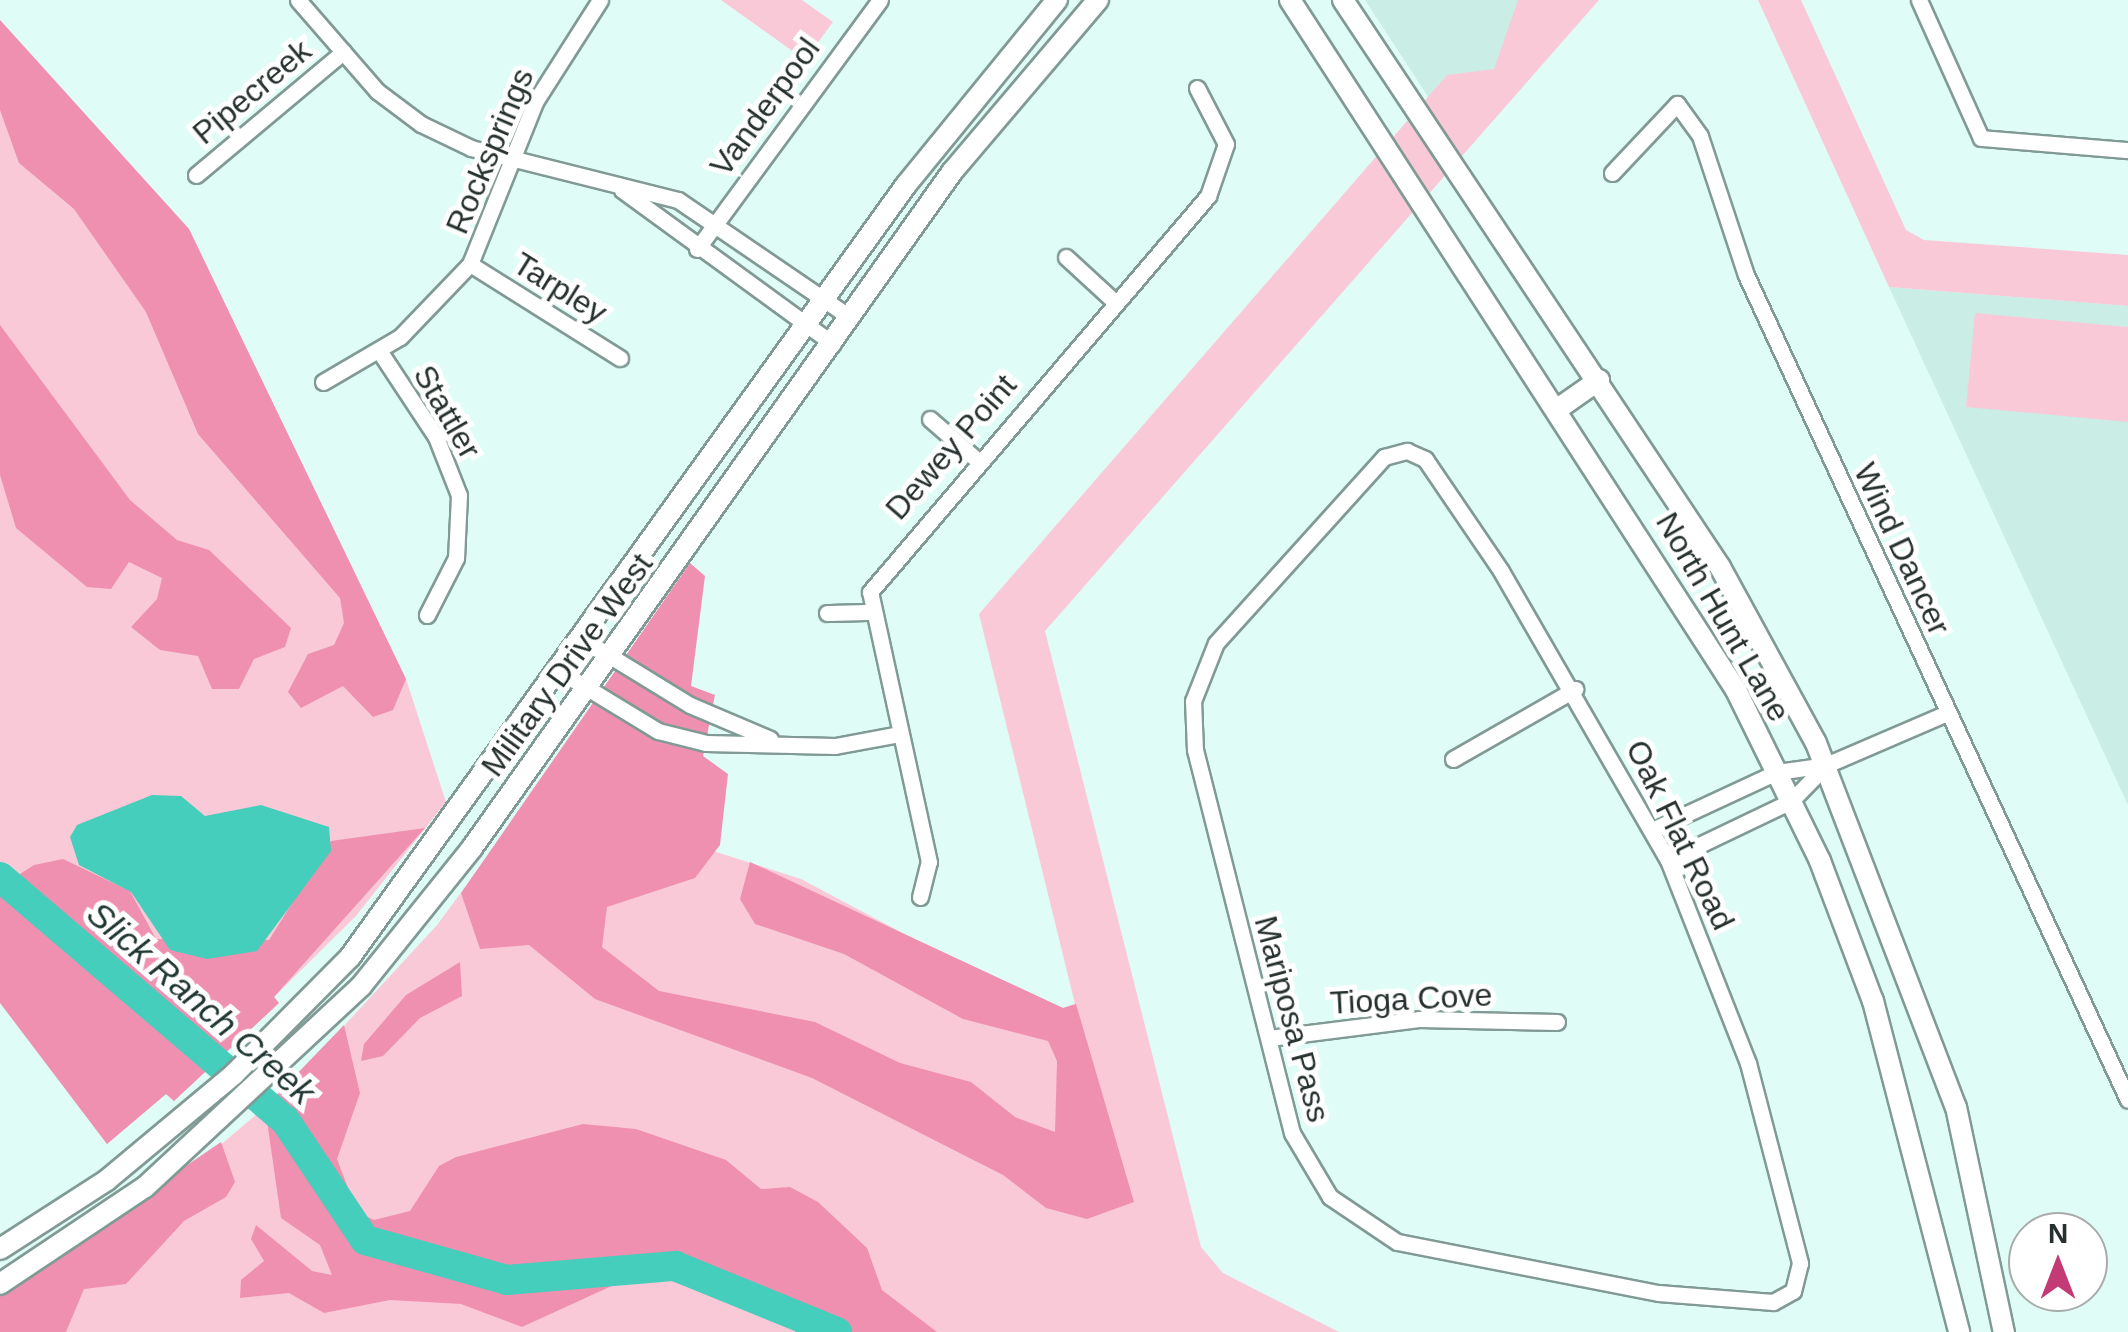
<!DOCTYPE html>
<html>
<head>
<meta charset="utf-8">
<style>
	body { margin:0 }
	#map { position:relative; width:2128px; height:1332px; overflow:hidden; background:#e0fcf6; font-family:Helvetica,sans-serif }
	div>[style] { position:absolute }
	.built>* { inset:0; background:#caede6 }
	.green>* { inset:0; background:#fac9d8 }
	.forest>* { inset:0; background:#ef90b0 }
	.water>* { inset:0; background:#45cebb }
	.river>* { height:30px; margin:-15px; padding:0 15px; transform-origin:15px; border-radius:15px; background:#45cebb }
	.roads { filter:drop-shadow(2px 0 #819a95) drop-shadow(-2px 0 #819a95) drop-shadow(0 2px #819a95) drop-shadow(0 -2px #819a95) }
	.minor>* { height:15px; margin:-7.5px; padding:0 7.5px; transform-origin:7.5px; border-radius:7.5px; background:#fff }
	.secondary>* { height:20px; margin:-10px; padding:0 10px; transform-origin:10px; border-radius:10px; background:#fff }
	span { translate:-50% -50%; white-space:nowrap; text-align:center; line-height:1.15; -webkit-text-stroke:10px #fff; paint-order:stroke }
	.street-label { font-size:32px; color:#26302e }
	.water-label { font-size:35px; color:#1f3632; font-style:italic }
	.north { position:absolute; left:2008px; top:1212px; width:100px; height:100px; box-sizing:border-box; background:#fff; border:2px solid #a8acab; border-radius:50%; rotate:0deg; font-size:28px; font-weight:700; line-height:40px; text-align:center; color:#26302e }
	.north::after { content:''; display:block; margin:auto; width:35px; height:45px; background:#c43a74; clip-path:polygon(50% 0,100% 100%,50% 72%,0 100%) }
</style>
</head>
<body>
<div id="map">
	<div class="built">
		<i style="clip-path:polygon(1365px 0,1535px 0,1494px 69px,1465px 78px,1436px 109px)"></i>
		<i style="clip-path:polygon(1889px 287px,2128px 306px,2128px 805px)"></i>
	</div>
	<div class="green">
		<i style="clip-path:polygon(721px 0,802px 0,833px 22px,805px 60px)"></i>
		<i style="clip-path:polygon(1518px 0,1599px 0,1045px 631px,1201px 1247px,1223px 1273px,1339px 1332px,0 1332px,284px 1091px,437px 925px,555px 766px,704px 848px,801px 879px,927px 946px,1063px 1008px,1075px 1004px,979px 614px,1447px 75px,1494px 69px)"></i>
		<i style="clip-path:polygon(1758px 0,1801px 0,1906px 230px,1924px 240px,2128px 255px,2128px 306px,1889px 287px)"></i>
		<i style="clip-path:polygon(0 20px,189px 229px,406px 679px,446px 802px,356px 916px,274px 997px,279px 1003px,174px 1101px,166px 1094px,107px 1144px,0 1002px)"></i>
		<i style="clip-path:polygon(1975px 313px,2128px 327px,2128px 422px,1966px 407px)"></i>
	</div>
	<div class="forest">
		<i style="clip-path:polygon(0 20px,189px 229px,406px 679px,393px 710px,373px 717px,343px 686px,301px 708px,288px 692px,308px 654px,334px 645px,344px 623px,340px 598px,198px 434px,146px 312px,74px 209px,19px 163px,0 110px)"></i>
		<i style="clip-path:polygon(0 325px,130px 500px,177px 540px,209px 550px,291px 628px,285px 647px,254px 659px,239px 689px,212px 689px,198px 656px,160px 650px,131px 627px,157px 599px,162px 578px,129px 562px,111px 589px,87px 587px,16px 528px,0 475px)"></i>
		<i style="clip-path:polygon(690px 563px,705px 576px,691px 686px,715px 695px,703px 756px,728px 774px,720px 845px,695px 878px,607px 907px,602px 947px,659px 991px,815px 1022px,900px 1063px,971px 1082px,1015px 1117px,1055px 1132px,1057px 1061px,1048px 1041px,963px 1019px,844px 954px,755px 924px,740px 899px,750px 862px,1063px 1008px,1076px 1004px,1134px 1202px,1087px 1219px,1046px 1208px,1003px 1175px,812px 1078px,595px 999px,529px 945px,480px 949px,461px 893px)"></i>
		<i style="clip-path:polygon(425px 828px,274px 997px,279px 1003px,174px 1101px,166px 1094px,107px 1144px,0 1003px,0 887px,34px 865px,63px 859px,130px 891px,156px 939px,269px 940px,331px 841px)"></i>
		<i style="clip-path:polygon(460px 962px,462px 996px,420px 1018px,383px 1056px,361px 1061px,364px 1044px,406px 995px)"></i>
		<i style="clip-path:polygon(344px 1025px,360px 1093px,337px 1159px,357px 1212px,374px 1220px,410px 1211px,439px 1166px,456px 1157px,583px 1124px,636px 1129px,726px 1160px,761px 1189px,790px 1187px,818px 1202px,867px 1248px,882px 1290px,937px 1332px,796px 1332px,754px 1302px,640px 1273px,522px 1327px,461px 1304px,390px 1300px,324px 1313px,289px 1293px,240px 1298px,241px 1280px,264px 1261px,251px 1239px,256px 1225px,312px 1271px,332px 1275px,320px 1245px,281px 1218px,265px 1107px)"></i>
		<i style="clip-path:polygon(221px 1142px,235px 1182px,226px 1197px,184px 1221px,126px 1284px,84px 1289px,66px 1332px,0 1332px,0 1293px)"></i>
	</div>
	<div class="water">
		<i style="clip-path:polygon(152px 795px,181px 796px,205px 816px,261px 805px,329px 827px,331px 851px,257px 951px,207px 959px,170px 950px,131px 892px,79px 865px,70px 837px,77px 825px)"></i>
	</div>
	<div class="river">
		<i style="left:0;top:877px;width:375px;rotate:40.5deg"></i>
		<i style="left:285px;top:1120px;width:144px;rotate:56.3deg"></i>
		<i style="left:365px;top:1240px;width:148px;rotate:15.7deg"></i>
		<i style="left:507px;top:1280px;width:169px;rotate:-4.8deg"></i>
		<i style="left:675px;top:1266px;width:175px;rotate:22.2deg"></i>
	</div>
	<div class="roads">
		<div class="minor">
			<i style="left:298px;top:0;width:121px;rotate:49deg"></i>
			<i style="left:377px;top:91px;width:55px;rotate:36.9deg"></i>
			<i style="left:421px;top:124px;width:55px;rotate:25.6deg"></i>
			<i style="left:471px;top:148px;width:213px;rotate:14.1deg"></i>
			<i style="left:678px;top:200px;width:209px;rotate:34.3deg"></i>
			<i style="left:1919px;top:0;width:151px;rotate:65.8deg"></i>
			<i style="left:1981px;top:138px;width:147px;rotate:4.7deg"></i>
			<i style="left:1612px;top:173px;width:95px;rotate:-46.7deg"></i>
			<i style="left:1677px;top:104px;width:39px;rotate:54deg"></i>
			<i style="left:1700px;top:136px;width:146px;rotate:71.7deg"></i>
			<i style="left:1746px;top:275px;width:909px;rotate:65.15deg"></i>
			<i style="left:196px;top:175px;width:192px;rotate:-39.9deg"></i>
			<i style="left:622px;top:190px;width:261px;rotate:36.1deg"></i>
			<i style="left:697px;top:249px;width:309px;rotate:-53.7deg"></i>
			<i style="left:1066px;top:257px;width:67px;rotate:42.6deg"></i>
			<i style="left:470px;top:264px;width:177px;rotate:32.1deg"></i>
			<i style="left:380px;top:352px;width:102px;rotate:56.6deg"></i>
			<i style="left:436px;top:437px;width:62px;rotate:68.4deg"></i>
			<i style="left:459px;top:495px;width:63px;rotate:92.7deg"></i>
			<i style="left:456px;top:558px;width:64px;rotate:117deg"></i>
			<i style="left:323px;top:382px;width:89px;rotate:-30.3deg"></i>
			<i style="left:400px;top:337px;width:101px;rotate:-46.2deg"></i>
			<i style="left:470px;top:264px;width:175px;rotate:-68.1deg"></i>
			<i style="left:535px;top:102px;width:121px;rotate:-57.5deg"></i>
			<i style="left:930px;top:419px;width:62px;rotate:41.1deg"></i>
			<i style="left:1407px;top:451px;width:20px;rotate:24deg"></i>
			<i style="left:1425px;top:459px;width:135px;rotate:55.8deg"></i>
			<i style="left:1501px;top:571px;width:334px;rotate:60deg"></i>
			<i style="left:1668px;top:860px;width:218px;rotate:68.5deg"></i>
			<i style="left:1748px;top:1063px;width:207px;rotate:75.4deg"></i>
			<i style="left:1800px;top:1263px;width:29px;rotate:104deg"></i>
			<i style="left:1793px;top:1291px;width:23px;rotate:151deg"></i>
			<i style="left:1773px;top:1302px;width:115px;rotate:-175.5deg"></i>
			<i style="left:1658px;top:1293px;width:266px;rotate:-168.9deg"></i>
			<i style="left:1397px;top:1242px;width:81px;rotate:-146.1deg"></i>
			<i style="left:1330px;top:1197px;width:74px;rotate:-120.7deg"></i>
			<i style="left:1292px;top:1133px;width:395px;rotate:-104.2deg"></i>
			<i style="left:1195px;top:750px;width:49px;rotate:-92.3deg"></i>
			<i style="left:1193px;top:701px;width:62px;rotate:-68.4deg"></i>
			<i style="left:1216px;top:643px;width:251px;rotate:-47.9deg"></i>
			<i style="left:1384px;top:457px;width:24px;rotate:-15deg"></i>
			<i style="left:827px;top:613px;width:42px;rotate:-1.4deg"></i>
			<i style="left:584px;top:640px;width:124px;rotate:31.5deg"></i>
			<i style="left:690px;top:705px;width:87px;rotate:23deg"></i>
			<i style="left:561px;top:672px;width:114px;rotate:31.3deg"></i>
			<i style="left:658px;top:731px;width:49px;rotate:14deg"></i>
			<i style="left:706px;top:743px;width:129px;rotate:1.3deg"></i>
			<i style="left:835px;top:746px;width:65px;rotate:-10.6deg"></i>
			<i style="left:1453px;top:759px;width:141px;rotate:-29.8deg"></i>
			<i style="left:1654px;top:829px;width:136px;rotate:-24.9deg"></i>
			<i style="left:1777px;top:772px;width:49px;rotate:-8.1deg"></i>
			<i style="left:1826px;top:765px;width:132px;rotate:-23.3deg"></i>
			<i style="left:1668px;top:860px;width:136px;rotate:-25.6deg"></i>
			<i style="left:1791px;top:801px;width:50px;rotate:-45.8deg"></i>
			<i style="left:920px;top:897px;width:36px;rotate:-76deg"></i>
			<i style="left:929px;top:862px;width:276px;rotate:-102.3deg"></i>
			<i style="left:870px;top:592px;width:521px;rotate:-49.52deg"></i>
			<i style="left:1208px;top:196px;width:55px;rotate:-70.9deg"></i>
			<i style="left:1226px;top:144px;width:63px;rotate:-117.4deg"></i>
			<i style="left:1269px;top:1038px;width:151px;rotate:-7.2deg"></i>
			<i style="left:1419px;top:1019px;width:138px;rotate:1.2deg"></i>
		</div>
		<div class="secondary">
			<i style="left:1290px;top:0;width:822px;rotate:57.12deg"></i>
			<i style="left:1736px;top:690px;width:191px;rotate:63.8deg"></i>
			<i style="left:1820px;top:861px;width:150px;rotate:69.3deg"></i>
			<i style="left:1873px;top:1001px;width:342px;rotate:75.4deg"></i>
			<i style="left:1343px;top:0;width:681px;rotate:56.38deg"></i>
			<i style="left:1720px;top:567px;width:200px;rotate:61.4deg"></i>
			<i style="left:1816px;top:743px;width:390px;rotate:69deg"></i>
			<i style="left:1956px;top:1107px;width:230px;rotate:78deg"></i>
			<i style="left:1559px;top:408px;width:49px;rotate:-35deg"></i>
			<i style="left:0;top:1249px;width:127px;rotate:-32.8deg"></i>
			<i style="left:107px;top:1180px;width:165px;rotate:-39.8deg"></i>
			<i style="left:234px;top:1074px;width:165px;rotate:-45.2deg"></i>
			<i style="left:350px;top:957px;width:951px;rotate:-54.24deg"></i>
			<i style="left:906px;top:185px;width:239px;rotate:-50.8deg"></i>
			<i style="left:0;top:1284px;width:174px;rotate:-33.8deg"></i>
			<i style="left:145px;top:1187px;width:296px;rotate:-42.9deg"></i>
			<i style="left:362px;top:985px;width:176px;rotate:-51.2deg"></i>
			<i style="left:472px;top:848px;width:829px;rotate:-54.62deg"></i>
			<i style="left:952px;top:172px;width:226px;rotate:-49.7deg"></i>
		</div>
	</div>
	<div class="street-label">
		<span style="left:252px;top:92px;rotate:-40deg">Pipecreek</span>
		<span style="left:765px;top:107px;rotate:-54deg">Vanderpool</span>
		<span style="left:490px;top:151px;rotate:-67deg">Rocksprings</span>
		<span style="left:560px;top:288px;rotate:32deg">Tarpley</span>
		<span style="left:447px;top:412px;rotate:60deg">Stattler</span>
		<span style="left:951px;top:447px;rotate:-49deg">Dewey Point</span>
		<span style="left:1902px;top:549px;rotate:65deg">Wind Dancer</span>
		<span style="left:1723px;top:617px;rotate:60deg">North Hunt Lane</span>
		<span style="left:567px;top:665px;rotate:-54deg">Military Drive West</span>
		<span style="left:1680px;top:835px;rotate:64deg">Oak Flat Road</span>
		<span style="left:1411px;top:999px;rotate:-3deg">Tioga Cove</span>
		<span style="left:1292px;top:1019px;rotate:75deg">Mariposa Pass</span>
	</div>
	<div class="water-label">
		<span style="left:201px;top:1003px;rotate:41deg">Slick Ranch Creek</span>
	</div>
	<div class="north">N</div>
</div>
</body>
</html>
